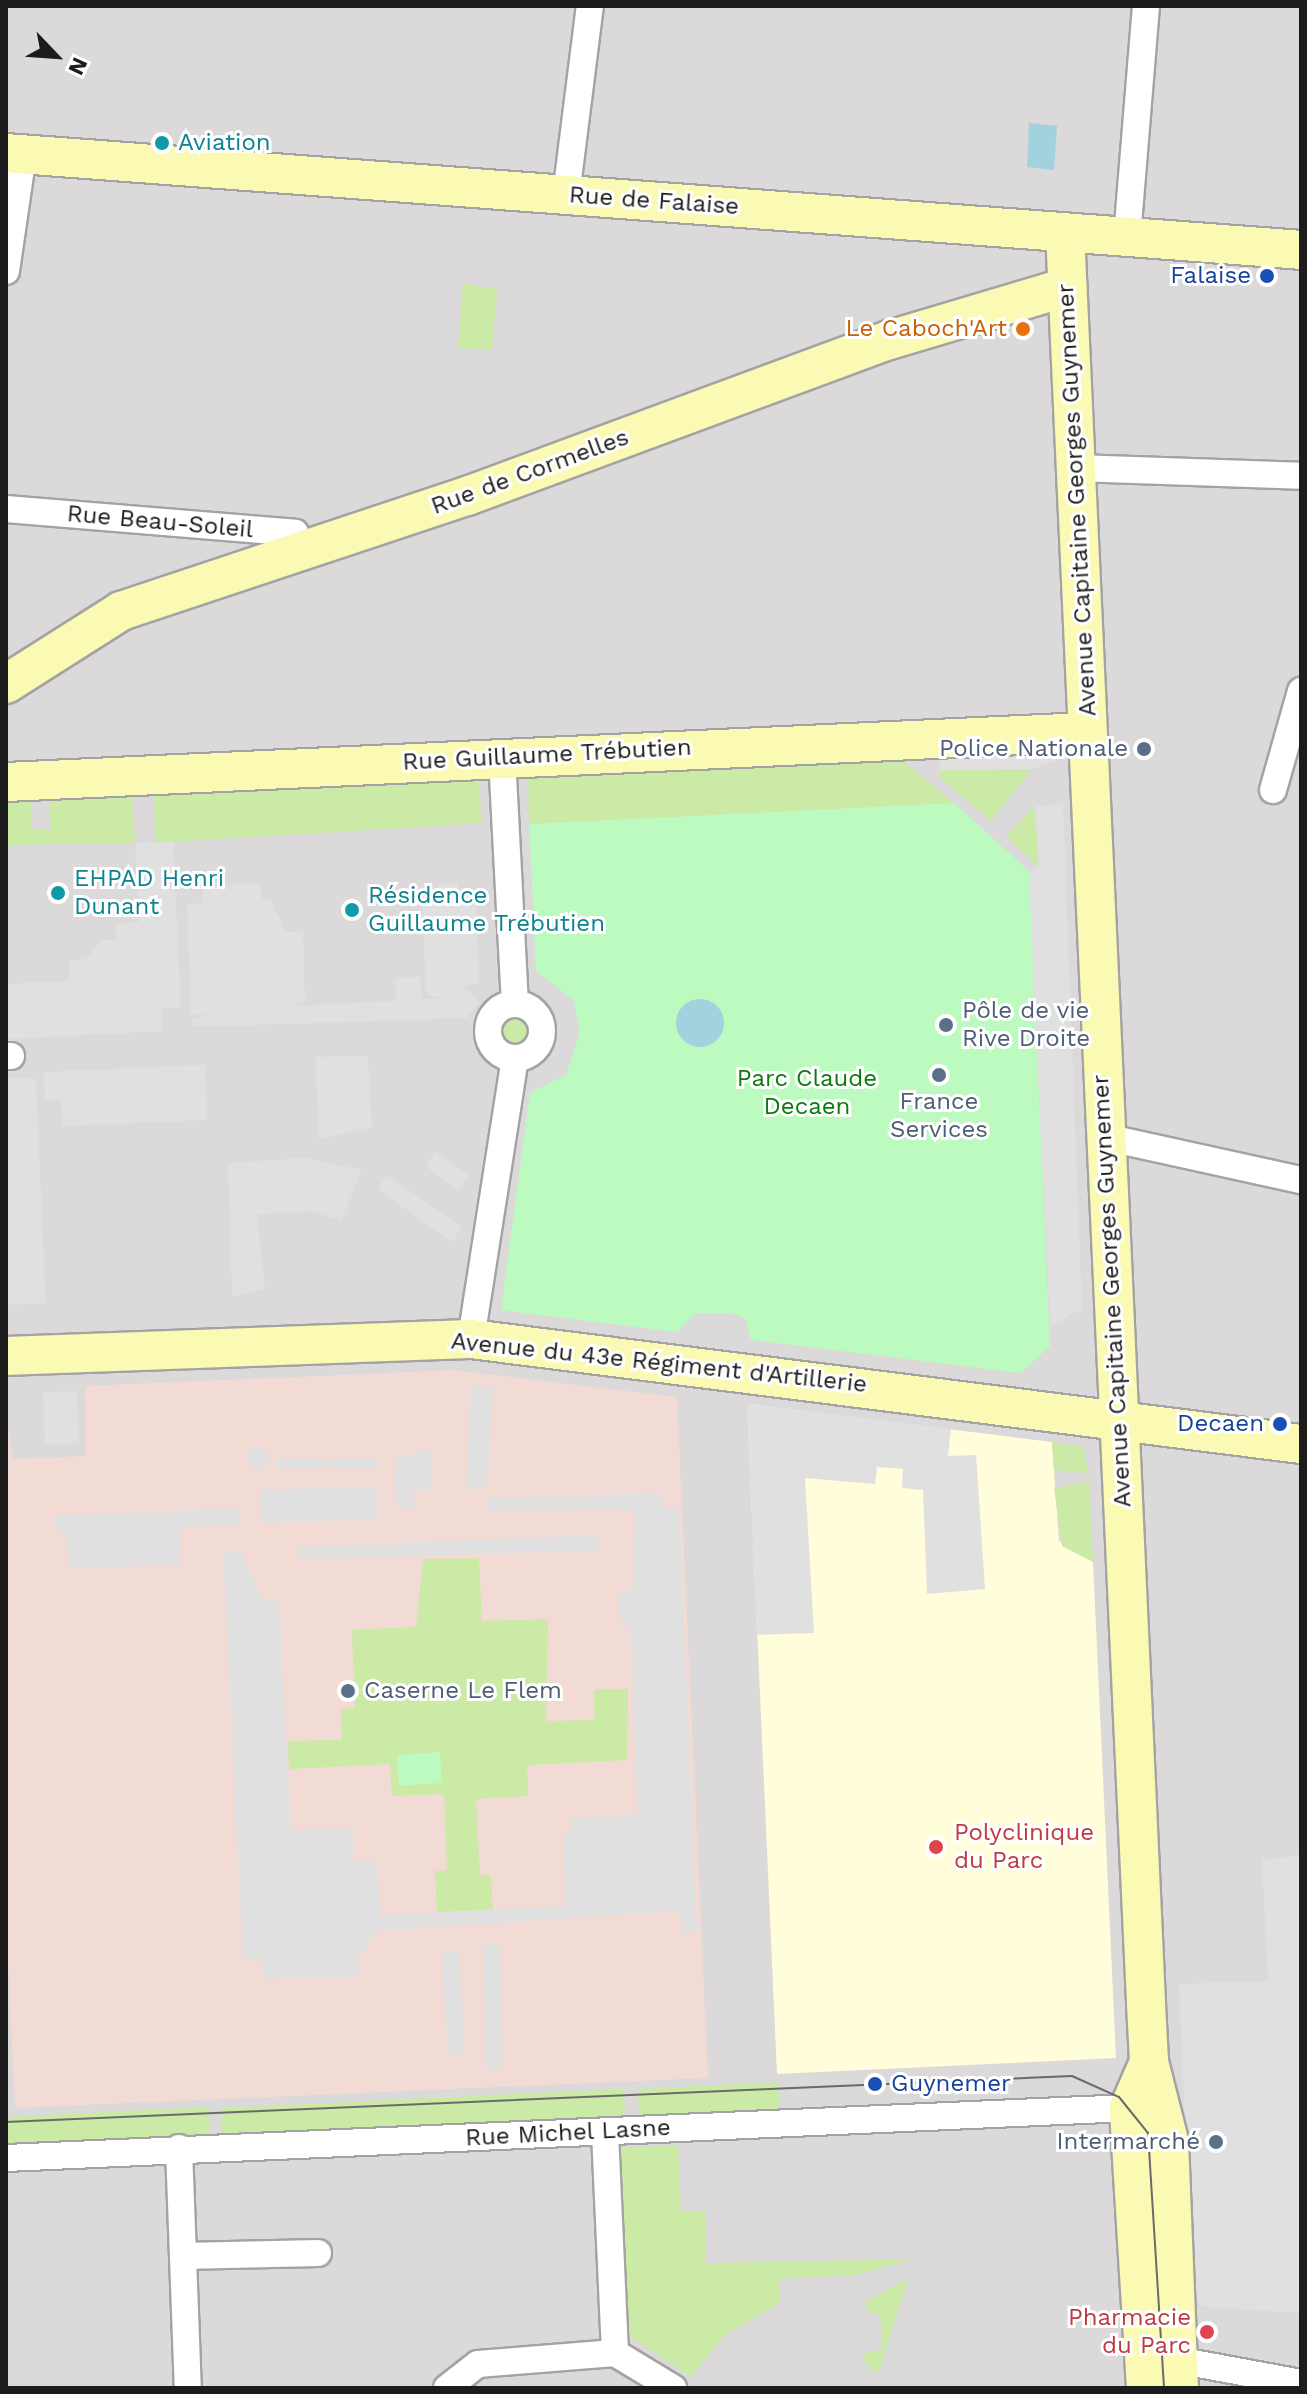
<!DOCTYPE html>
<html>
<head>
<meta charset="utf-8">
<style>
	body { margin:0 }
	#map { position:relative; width:1307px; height:2394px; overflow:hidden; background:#eee9e2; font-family:"Work Sans",sans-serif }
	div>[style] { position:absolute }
	.residential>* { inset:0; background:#dbd9d9 }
	.education>* { inset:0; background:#fffdda }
	.military>* { inset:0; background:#f1dbd4 }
	.grass>* { inset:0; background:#cbeaa6 }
	.round { border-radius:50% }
	.park>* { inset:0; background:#bdfabf }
	.parking>* { inset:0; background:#e0e0e0 }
	.water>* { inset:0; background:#a1d2dd }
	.roads { filter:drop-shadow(2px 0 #a3a3a3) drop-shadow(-2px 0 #a3a3a3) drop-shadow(0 2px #a3a3a3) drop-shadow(0 -2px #a3a3a3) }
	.street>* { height:26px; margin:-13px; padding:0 13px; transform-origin:13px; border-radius:13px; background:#fff }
	.street>.ring { margin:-13px; padding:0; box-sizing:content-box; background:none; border:26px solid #fff; border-radius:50% }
	.secondary>* { height:38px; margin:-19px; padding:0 19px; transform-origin:19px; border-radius:19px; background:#fafab4 }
	.tram>* { height:2px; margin:-1px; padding:0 1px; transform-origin:1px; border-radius:1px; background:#6a6a6a }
	.dots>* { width:22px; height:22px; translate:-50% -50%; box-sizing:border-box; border:4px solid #fff; border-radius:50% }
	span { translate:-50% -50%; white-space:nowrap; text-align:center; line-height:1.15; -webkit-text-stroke:6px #fff; paint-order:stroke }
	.culture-label { font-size:24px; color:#0d838f }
	.left { translate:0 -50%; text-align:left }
	.street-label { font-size:24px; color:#1c1c1c }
	.transit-label { font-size:24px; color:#164399 }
	.right { translate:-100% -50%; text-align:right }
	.food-label { font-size:24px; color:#c56008 }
	.service-label { font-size:24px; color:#4e5e75 }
	.park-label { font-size:24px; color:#097c0d }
	.health-label { font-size:24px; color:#be3a42 }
	.frame { position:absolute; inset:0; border:8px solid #1c1c1c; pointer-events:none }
	.north { position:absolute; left:16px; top:16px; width:80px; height:80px; -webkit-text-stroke:6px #fff; paint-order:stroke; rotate:115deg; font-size:22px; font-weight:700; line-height:32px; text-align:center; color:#1c1c1c }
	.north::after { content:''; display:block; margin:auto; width:28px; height:36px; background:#1c1c1c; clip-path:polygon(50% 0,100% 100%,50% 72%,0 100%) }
</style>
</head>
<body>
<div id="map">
	<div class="residential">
		<i style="clip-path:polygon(6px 6px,1301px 6px,1301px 2388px,6px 2388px)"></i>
	</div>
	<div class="education">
		<i style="clip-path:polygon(747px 1404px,1052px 1442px,1059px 1541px,1093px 1562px,1116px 2058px,777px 2074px)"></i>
	</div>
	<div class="military">
		<i style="clip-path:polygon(453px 1370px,677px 1397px,708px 2078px,15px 2108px,6px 1924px,6px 1413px,13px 1459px,86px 1456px,85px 1386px)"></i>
	</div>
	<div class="grass">
		<i style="clip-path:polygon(463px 283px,497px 289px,492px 350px,458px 348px)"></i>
		<i style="clip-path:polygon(901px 759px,954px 803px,529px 824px,528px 774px)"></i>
		<i style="clip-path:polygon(1032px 769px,991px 821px,939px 777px,940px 770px)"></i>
		<i style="clip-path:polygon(479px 777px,481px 823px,155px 843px,154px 791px)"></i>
		<i style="clip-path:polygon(132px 794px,135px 843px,6px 845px,6px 798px,31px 798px,32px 830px,51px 829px,49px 796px)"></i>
		<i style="clip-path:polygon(1035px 806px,1039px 867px,1006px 836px)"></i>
		<i class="round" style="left:500px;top:1017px;width:32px;height:32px"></i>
		<i style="clip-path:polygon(1052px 1442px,1083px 1447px,1089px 1473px,1054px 1470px)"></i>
		<i style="clip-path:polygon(1089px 1482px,1093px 1562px,1062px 1546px,1054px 1488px)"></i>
		<i style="clip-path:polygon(479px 1558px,482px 1621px,548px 1619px,546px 1721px,594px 1720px,594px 1689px,628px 1689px,627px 1760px,527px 1765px,528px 1796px,476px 1799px,480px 1875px,491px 1875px,493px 1910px,437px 1912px,435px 1871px,447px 1870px,444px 1794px,392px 1796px,390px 1764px,289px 1769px,288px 1741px,342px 1740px,341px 1709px,355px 1708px,352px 1630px,416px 1627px,423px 1559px)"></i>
		<i style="clip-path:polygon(778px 2082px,780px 2108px,765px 2114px,639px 2119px,638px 2089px)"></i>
		<i style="clip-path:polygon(624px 2089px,625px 2120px,222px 2139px,221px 2108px)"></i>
		<i style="clip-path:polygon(208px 2107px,210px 2139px,6px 2149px,6px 2117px)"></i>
		<i style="clip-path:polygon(678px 2145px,681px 2212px,705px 2212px,706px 2263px,913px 2259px,856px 2275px,779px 2279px,780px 2303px,724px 2335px,691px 2377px,633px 2338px,628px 2327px,621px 2148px)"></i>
		<i style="clip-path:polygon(908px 2279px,879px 2371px,870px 2370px,862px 2354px,882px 2349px,880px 2313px,868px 2313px,865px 2302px)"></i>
	</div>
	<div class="park">
		<i style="clip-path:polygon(954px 803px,1029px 871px,1050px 1346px,1021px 1373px,751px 1340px,746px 1319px,731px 1313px,696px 1313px,677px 1332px,501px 1310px,530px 1093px,566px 1075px,580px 1032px,574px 1001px,536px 970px,529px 824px)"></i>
		<i style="clip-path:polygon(440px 1752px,442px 1783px,399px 1786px,397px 1755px)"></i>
	</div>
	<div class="parking">
		<i style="clip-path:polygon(1056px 750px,1056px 760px,1032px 769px,940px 770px,938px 753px)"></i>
		<i style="clip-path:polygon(1063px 804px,1082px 1309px,1050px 1326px,1029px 871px,1039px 866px,1035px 806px)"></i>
		<i style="clip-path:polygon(173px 842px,181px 1007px,162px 1009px,162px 1031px,7px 1039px,6px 984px,69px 981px,69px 960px,86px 959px,102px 940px,116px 940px,116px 924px,139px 922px,135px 843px)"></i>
		<i style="clip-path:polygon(261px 883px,262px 900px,271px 900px,286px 932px,303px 932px,305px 1000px,291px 1006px,396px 1001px,395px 978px,420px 977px,422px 999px,442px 999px,426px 994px,422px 902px,438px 901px,438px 884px,458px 883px,459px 900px,476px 899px,479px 983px,463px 987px,479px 1001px,467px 1018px,192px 1027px,192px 1019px,208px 1015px,191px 1014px,187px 904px,203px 903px,203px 886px)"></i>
		<i style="clip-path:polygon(368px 1056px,372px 1127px,319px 1140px,315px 1057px)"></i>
		<i style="clip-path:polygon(205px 1065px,207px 1120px,62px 1126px,61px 1100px,45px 1101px,44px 1072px)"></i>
		<i style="clip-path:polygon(6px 1079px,36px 1079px,46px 1304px,6px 1305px)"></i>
		<i style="clip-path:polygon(436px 1151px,469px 1176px,458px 1191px,425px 1166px)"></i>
		<i style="clip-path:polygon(305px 1158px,362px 1170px,341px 1221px,312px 1211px,257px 1214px,265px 1288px,232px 1297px,228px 1163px)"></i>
		<i style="clip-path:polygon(387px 1175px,462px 1227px,452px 1242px,377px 1189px)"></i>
		<i style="clip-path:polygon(471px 1385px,493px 1388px,487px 1488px,466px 1489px)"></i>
		<i style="clip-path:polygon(77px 1391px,79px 1443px,45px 1445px,43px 1392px)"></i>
		<i style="clip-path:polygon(747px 1404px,951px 1429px,948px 1456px,976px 1455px,985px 1589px,927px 1594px,923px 1490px,902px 1488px,903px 1469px,877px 1467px,875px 1484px,805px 1478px,814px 1633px,757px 1635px)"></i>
		<i class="round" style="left:247px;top:1447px;width:22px;height:22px"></i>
		<i style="clip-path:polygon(431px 1448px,433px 1490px,414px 1491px,414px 1509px,397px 1510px,395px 1460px)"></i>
		<i style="clip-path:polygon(377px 1458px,377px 1467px,276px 1469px,276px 1460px)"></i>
		<i style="clip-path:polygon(376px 1486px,377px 1519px,261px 1523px,260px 1490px)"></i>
		<i style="clip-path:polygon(660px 1493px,663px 1508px,679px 1507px,697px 1931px,682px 1933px,680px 1911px,376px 1931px,358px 1960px,359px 1977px,264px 1979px,260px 1958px,243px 1959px,223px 1552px,240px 1550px,263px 1601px,279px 1600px,291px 1829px,353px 1829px,354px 1861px,377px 1861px,381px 1915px,565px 1906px,563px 1833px,571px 1832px,571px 1818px,638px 1814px,630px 1627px,621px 1626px,619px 1591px,633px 1589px,635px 1509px,487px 1512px,487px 1498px)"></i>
		<i style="clip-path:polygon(238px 1508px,239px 1525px,179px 1527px,180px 1565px,69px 1568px,66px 1532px,55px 1532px,54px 1516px)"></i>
		<i style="clip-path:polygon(598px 1535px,599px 1550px,299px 1560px,298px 1547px)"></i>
		<i style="clip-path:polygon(1301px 1855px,1301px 2313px,1207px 2307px,1193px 2302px,1179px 1984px,1268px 1981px,1262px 1860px)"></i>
		<i style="clip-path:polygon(483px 1943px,500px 1943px,503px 2068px,486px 2069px)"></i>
		<i style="clip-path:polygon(459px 1951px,465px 2054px,448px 2055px,442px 1952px)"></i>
	</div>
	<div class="water">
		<i style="clip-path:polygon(1029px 123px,1057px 126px,1054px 170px,1027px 167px)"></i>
		<i class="round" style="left:676px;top:999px;width:48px;height:48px"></i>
	</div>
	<div class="roads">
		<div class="street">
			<i style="left:566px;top:195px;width:191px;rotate:-82.8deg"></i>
			<i style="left:1127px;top:237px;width:232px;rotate:-85.3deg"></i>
			<i style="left:6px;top:271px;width:118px;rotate:-81.7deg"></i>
			<i style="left:1075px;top:468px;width:226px;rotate:2deg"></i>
			<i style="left:6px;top:509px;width:290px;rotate:4.7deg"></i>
			<i style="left:295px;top:533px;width:19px;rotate:62deg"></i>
			<i style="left:502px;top:757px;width:247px;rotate:87deg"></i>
			<i style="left:1273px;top:790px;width:103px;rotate:-74.2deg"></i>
			<i class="ring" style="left:488px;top:1004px;width:28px;height:28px"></i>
			<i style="left:6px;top:1056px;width:5px"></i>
			<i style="left:1105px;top:1137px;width:201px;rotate:12.4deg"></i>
			<i style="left:471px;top:1339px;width:283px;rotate:-81.1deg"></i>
			<i style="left:179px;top:2148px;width:240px;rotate:87.9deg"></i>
			<i style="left:6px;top:2158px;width:1124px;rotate:-2.55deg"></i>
			<i style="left:183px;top:2256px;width:135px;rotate:-1.3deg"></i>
			<i style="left:615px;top:2353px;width:68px;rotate:31.1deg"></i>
			<i style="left:1177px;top:2360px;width:126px;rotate:10.5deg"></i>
			<i style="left:447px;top:2388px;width:39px;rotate:-38deg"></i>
			<i style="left:478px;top:2364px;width:137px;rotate:-4.6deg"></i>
			<i style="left:615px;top:2353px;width:220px;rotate:-92.6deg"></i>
		</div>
		<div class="secondary">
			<i style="left:6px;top:153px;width:1299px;rotate:4.28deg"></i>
			<i style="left:1065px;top:232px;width:1774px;rotate:87.38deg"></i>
			<i style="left:1146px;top:2004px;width:58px;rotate:87deg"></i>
			<i style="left:1149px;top:2062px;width:81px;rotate:75.8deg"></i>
			<i style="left:1169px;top:2141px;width:247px;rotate:87.7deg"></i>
			<i style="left:6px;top:684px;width:136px;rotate:-32.4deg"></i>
			<i style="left:121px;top:611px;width:365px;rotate:-18.4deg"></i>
			<i style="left:467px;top:496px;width:450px;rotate:-20.3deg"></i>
			<i style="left:889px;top:340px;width:186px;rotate:-16.6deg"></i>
			<i style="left:6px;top:782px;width:1082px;rotate:-2.65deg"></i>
			<i style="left:6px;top:1356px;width:465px;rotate:-2.1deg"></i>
			<i style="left:471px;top:1339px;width:837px;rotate:7.21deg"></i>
			<i style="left:1146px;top:2388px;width:281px;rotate:-93.5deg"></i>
			<i style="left:1129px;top:2108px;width:50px;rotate:-66.5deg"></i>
		</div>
	</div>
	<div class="tram">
		<i style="left:6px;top:2122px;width:1067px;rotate:-2.47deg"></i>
		<i style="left:1072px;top:2076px;width:51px;rotate:24.1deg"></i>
		<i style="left:1119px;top:2097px;width:46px;rotate:51.1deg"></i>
		<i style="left:1148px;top:2133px;width:256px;rotate:86.4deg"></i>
	</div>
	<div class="dots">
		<i style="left:162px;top:143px;background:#0f9aa8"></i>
		<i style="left:1267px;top:276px;background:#1a4fb4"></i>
		<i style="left:1023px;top:329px;background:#e8710a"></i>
		<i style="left:1144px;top:749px;background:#5c6f8a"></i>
		<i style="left:58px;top:893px;background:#0f9aa8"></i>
		<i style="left:352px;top:910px;background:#0f9aa8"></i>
		<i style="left:946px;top:1025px;background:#5c6f8a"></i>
		<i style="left:939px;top:1075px;background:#5c6f8a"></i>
		<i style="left:1280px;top:1424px;background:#1a4fb4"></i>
		<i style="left:348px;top:1691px;background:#5c6f8a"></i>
		<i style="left:936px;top:1847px;background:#e0444e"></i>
		<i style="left:875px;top:2084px;background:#1a4fb4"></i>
		<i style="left:1216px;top:2142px;background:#5c6f8a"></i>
		<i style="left:1207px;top:2332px;background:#e0444e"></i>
	</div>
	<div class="culture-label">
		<span class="left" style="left:178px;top:143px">Aviation</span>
		<span class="left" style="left:74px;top:893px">EHPAD Henri<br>Dunant</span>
		<span class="left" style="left:368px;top:910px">Résidence<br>Guillaume Trébutien</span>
	</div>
	<div class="street-label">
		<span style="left:654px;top:201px;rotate:4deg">Rue de Falaise</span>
		<span style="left:530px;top:472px;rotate:-20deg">Rue de Cormelles</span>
		<span style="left:1077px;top:500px;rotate:-93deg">Avenue Capitaine Georges Guynemer</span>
		<span style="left:160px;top:522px;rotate:5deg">Rue Beau-Soleil</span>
		<span style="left:547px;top:755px;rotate:-3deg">Rue Guillaume Trébutien</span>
		<span style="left:1112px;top:1291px;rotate:-93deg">Avenue Capitaine Georges Guynemer</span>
		<span style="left:659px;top:1363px;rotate:6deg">Avenue du 43e Régiment d'Artillerie</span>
		<span style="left:568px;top:2133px;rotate:-3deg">Rue Michel Lasne</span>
	</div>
	<div class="transit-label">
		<span class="right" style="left:1251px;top:276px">Falaise</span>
		<span class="right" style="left:1264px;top:1424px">Decaen</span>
		<span class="left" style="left:891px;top:2084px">Guynemer</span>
	</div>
	<div class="food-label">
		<span class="right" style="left:1007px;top:329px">Le Caboch'Art</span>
	</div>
	<div class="service-label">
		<span class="right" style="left:1128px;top:749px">Police Nationale</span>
		<span class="left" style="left:962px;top:1025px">Pôle de vie<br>Rive Droite</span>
		<span style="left:939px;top:1116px">France<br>Services</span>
		<span class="left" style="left:364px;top:1691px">Caserne Le Flem</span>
		<span class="right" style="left:1200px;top:2142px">Intermarché</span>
	</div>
	<div class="park-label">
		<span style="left:807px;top:1093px">Parc Claude<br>Decaen</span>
	</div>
	<div class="health-label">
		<span class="left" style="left:954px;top:1847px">Polyclinique<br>du Parc</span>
		<span class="right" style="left:1191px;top:2332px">Pharmacie<br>du Parc</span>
	</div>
	<div class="frame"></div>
	<div class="north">N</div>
</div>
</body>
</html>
